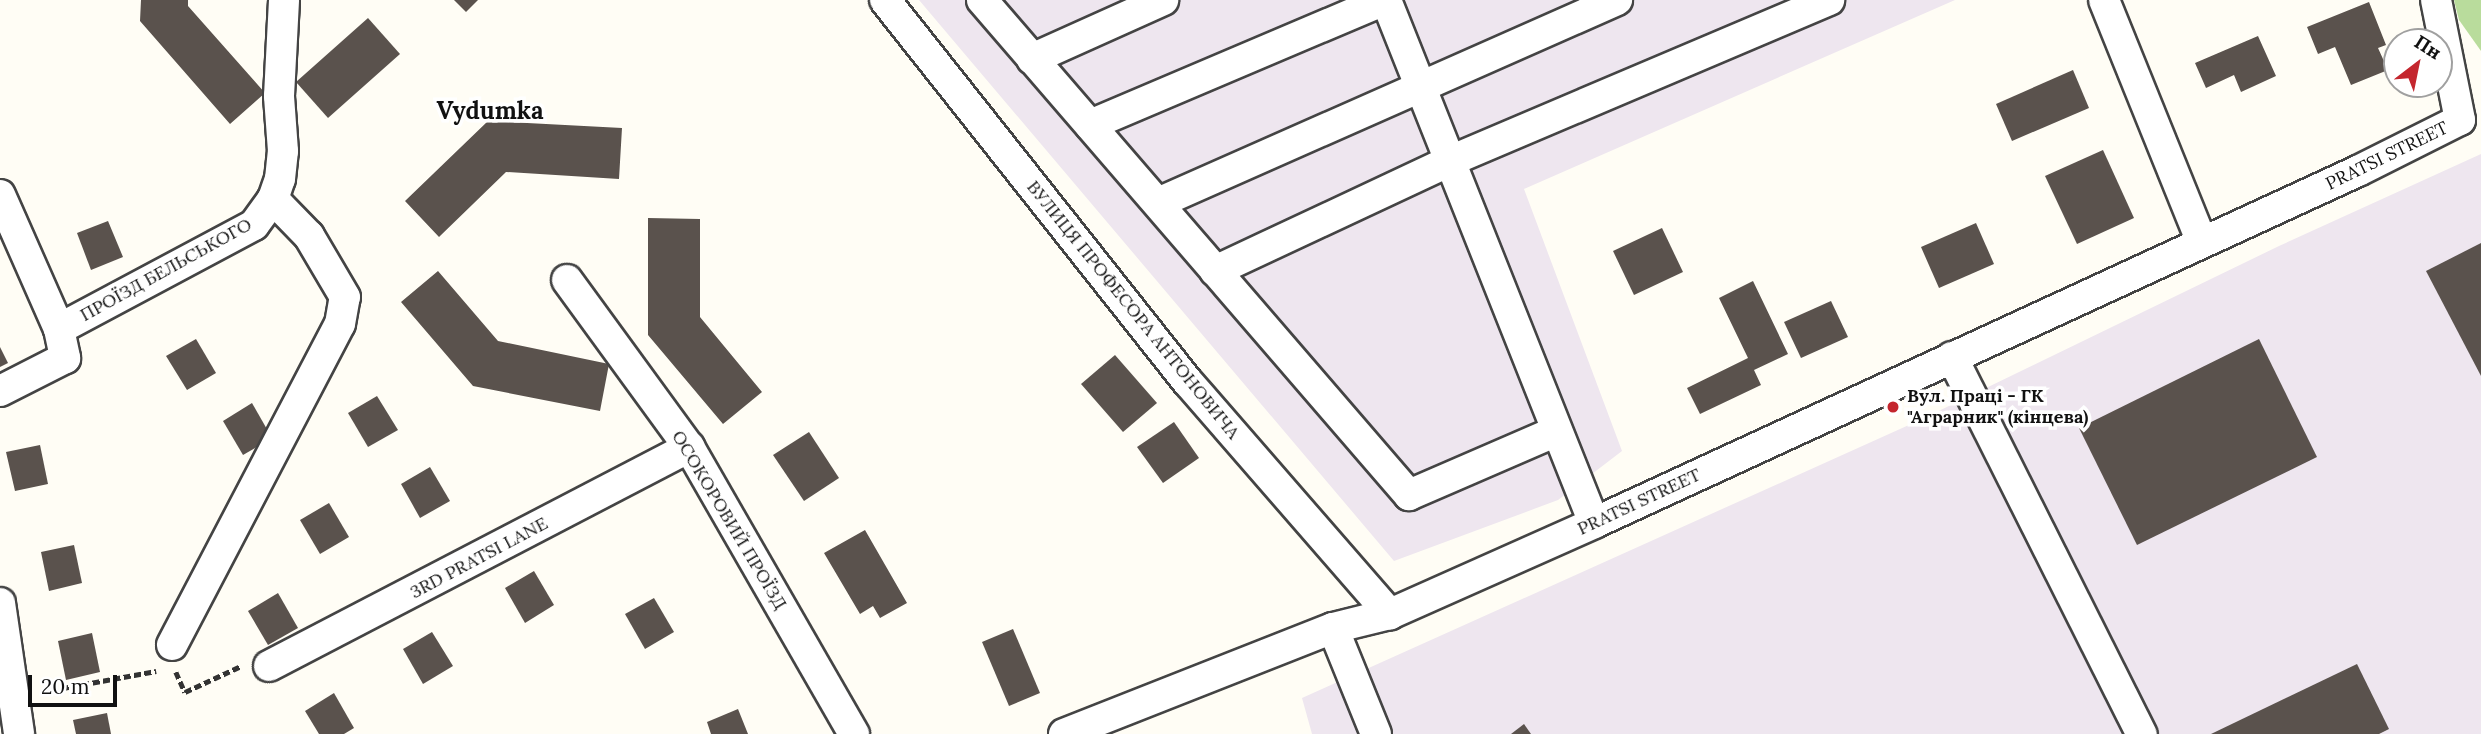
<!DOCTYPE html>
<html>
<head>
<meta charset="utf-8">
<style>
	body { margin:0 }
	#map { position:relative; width:2481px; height:734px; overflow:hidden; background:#fffdf5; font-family:Lora,serif }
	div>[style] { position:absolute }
	.industrial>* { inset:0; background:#eee6ef }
	.forest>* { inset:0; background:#b9dc9c }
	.building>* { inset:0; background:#5a524d }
	.path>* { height:4.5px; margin-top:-2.25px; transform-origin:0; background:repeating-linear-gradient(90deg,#333 0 7px,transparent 0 10.5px) }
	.roads { filter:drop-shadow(2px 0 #444) drop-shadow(-2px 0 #444) drop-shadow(0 2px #444) drop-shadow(0 -2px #444) }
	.minor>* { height:30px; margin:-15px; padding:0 15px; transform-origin:15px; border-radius:15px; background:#fff }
	.dots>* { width:19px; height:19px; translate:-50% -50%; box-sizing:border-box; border:4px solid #fff; border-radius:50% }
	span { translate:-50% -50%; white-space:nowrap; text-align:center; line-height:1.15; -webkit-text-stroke:7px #fff; paint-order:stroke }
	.street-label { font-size:18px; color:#111 }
	.poi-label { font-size:18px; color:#111; font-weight:700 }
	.left { translate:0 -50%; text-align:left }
	.district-label { font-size:24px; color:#111; font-weight:700 }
	.north { position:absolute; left:2383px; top:28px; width:70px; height:70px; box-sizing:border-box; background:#fff; border:2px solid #a0a0a0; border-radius:50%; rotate:32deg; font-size:19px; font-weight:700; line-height:28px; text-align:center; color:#111 }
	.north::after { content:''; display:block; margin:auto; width:24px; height:32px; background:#c4262e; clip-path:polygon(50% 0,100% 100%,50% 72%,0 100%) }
	.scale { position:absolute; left:28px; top:675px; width:89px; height:32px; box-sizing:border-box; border:4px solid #111; border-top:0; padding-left:9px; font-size:21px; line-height:24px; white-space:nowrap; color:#111; -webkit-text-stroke:5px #fff; paint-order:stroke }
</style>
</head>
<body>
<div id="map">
	<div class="industrial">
		<i style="clip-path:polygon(919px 0,1955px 0,1524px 189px,1622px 451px,1558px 500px,1394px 561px)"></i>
		<i style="clip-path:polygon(2481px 154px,2481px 734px,1312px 734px,1302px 698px,1920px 420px,2279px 246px)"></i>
	</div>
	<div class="forest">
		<i style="clip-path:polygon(2454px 0,2481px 0,2481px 51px,2459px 20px)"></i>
	</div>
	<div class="building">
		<i style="clip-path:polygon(141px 0,188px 0,188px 6px,265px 93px,230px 124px,140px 21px)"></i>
		<i style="clip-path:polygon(454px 0,478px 0,466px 12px)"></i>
		<i style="clip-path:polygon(2369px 2px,2386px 45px,2378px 48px,2388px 70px,2351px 85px,2335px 47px,2318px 54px,2307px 27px)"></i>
		<i style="clip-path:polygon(368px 18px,400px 54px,328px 118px,296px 82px)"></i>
		<i style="clip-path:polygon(2258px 36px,2276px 76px,2241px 92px,2234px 75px,2206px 88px,2195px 63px)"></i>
		<i style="clip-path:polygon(2073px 70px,2089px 108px,2012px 141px,1996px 104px)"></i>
		<i style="clip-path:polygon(488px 121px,622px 128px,619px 179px,506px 172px,439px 237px,405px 201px)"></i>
		<i style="clip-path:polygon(2103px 150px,2134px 218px,2077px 244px,2045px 176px)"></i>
		<i style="clip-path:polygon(648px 218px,700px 219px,700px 317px,762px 392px,723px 424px,648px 335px)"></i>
		<i style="clip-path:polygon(108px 221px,123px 257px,91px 270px,77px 233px)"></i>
		<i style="clip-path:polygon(1976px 223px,1994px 264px,1939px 288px,1921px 247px)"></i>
		<i style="clip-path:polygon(1662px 228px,1683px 272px,1634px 295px,1613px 251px)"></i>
		<i style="clip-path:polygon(2481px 243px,2481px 376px,2426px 271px)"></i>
		<i style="clip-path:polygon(438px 271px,498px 341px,609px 364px,600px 411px,473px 386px,401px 302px)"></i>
		<i style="clip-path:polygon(1753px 281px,1788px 354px,1754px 370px,1761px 385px,1700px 414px,1687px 388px,1748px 358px,1719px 298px)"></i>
		<i style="clip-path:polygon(1831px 301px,1848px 337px,1801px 358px,1784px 322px)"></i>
		<i style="clip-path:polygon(196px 339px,216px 373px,187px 390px,166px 356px)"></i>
		<i style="clip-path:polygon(2259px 339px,2317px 457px,2137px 545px,2079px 428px)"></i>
		<i style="clip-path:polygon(0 347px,8px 363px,0 367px)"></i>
		<i style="clip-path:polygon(1115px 355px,1157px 403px,1123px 432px,1081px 384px)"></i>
		<i style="clip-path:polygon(377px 396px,398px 430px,368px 447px,348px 413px)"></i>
		<i style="clip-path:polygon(252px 403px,272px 438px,243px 455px,223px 421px)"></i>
		<i style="clip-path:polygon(1174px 422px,1199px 458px,1163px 483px,1137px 447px)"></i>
		<i style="clip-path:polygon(809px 432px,839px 478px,804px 501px,773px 455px)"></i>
		<i style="clip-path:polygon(40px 445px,48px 484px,15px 491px,6px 452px)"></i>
		<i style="clip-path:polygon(430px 467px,450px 501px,420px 518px,401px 484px)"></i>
		<i style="clip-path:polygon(329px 503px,349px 537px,320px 554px,300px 520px)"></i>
		<i style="clip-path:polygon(865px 530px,907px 603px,880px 618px,873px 606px,860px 614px,824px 553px)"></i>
		<i style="clip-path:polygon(74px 545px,82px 583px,49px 591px,41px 552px)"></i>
		<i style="clip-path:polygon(534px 571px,554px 605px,525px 623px,505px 588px)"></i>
		<i style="clip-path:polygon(278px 593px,298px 628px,268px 645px,248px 611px)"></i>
		<i style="clip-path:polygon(654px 598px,674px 632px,645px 649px,625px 614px)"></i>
		<i style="clip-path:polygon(1013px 629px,1040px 693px,1009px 706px,982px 642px)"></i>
		<i style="clip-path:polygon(432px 632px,453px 666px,423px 684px,403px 649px)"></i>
		<i style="clip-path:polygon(92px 633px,100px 672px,66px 680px,58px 641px)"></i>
		<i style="clip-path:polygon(2357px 664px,2389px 729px,2379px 734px,2211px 734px)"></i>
		<i style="clip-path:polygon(334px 693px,354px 728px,344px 734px,319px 734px,305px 711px)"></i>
		<i style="clip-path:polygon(738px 709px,748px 734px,711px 734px,707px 722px)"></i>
		<i style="clip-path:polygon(107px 713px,111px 734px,76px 734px,73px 720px)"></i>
		<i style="clip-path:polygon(1524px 724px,1531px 734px,1511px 734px)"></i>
	</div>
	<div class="path">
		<i style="left:176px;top:672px;width:22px;rotate:66deg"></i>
		<i style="left:185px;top:692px;width:62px;rotate:-24.9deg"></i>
		<i style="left:41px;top:692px;width:117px;rotate:-10.3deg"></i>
	</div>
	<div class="roads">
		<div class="minor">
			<i style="left:885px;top:0;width:488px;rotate:51.6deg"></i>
			<i style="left:1188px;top:382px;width:308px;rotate:49deg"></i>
			<i style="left:982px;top:0;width:654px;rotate:49.22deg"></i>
			<i style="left:1409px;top:495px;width:161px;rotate:-23.4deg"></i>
			<i style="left:1386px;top:0;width:563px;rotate:68.31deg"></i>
			<i style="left:2104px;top:0;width:261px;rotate:68deg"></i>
			<i style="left:1032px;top:59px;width:144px;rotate:-24.2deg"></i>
			<i style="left:1090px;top:125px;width:319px;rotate:-23deg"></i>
			<i style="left:0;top:195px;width:146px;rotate:66.2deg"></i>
			<i style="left:59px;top:329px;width:30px;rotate:78deg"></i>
			<i style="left:65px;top:358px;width:73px;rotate:153.1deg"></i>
			<i style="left:1158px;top:203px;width:502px;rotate:-23.86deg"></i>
			<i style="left:1215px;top:271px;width:259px;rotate:-25.1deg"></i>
			<i style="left:1450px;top:161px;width:412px;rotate:-23deg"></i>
			<i style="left:567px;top:280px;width:207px;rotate:53.9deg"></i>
			<i style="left:689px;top:447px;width:331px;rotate:60.1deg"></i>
			<i style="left:59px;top:329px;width:221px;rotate:-28.1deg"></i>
			<i style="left:254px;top:225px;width:32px;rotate:-54deg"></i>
			<i style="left:273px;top:199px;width:21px;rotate:-71deg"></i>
			<i style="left:280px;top:179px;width:28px;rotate:-84deg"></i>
			<i style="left:283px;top:151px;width:55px;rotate:-94.2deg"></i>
			<i style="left:279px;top:96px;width:96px;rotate:-87deg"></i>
			<i style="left:1952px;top:357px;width:422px;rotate:63.3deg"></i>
			<i style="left:0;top:603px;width:132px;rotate:81.7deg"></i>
			<i style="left:1333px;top:628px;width:114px;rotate:67.9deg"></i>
			<i style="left:172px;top:645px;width:362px;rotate:-62.4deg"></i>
			<i style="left:340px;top:324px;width:27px;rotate:-80deg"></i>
			<i style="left:345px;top:297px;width:71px;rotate:-120.5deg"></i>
			<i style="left:309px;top:236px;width:52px;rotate:-134.2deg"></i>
			<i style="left:269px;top:666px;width:474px;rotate:-27.5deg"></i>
			<i style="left:1064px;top:734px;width:289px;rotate:-21.5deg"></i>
			<i style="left:1333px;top:628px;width:59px;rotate:-13.8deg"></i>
			<i style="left:1390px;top:614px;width:223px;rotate:-24deg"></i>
			<i style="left:1594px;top:523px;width:841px;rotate:-24.74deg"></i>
			<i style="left:2358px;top:171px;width:114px;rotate:-26.6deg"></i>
			<i style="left:2460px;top:120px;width:122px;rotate:-101.3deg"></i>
		</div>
	</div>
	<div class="dots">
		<i style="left:1893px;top:407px;background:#c4262e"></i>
	</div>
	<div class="street-label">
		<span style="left:2387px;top:156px;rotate:-26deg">PRATSI STREET</span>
		<span style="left:166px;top:270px;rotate:-29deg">ПРОЇЗД БЕЛЬСЬКОГО</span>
		<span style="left:1133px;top:310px;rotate:51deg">ВУЛИЦЯ ПРОФЕСОРА АНТОНОВИЧА</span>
		<span style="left:1639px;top:502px;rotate:-25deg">PRATSI STREET</span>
		<span style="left:729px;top:520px;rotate:59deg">ОСОКОРОВИЙ ПРОЇЗД</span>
		<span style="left:479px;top:558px;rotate:-28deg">3RD PRATSI LANE</span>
	</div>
	<div class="poi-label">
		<span class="left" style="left:1907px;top:407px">Вул. Праці - ГК<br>"Аграрник" (кінцева)</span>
	</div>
	<div class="district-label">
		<span style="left:490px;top:111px">Vydumka</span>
	</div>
	<div class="north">Пн</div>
	<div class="scale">20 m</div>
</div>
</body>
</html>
